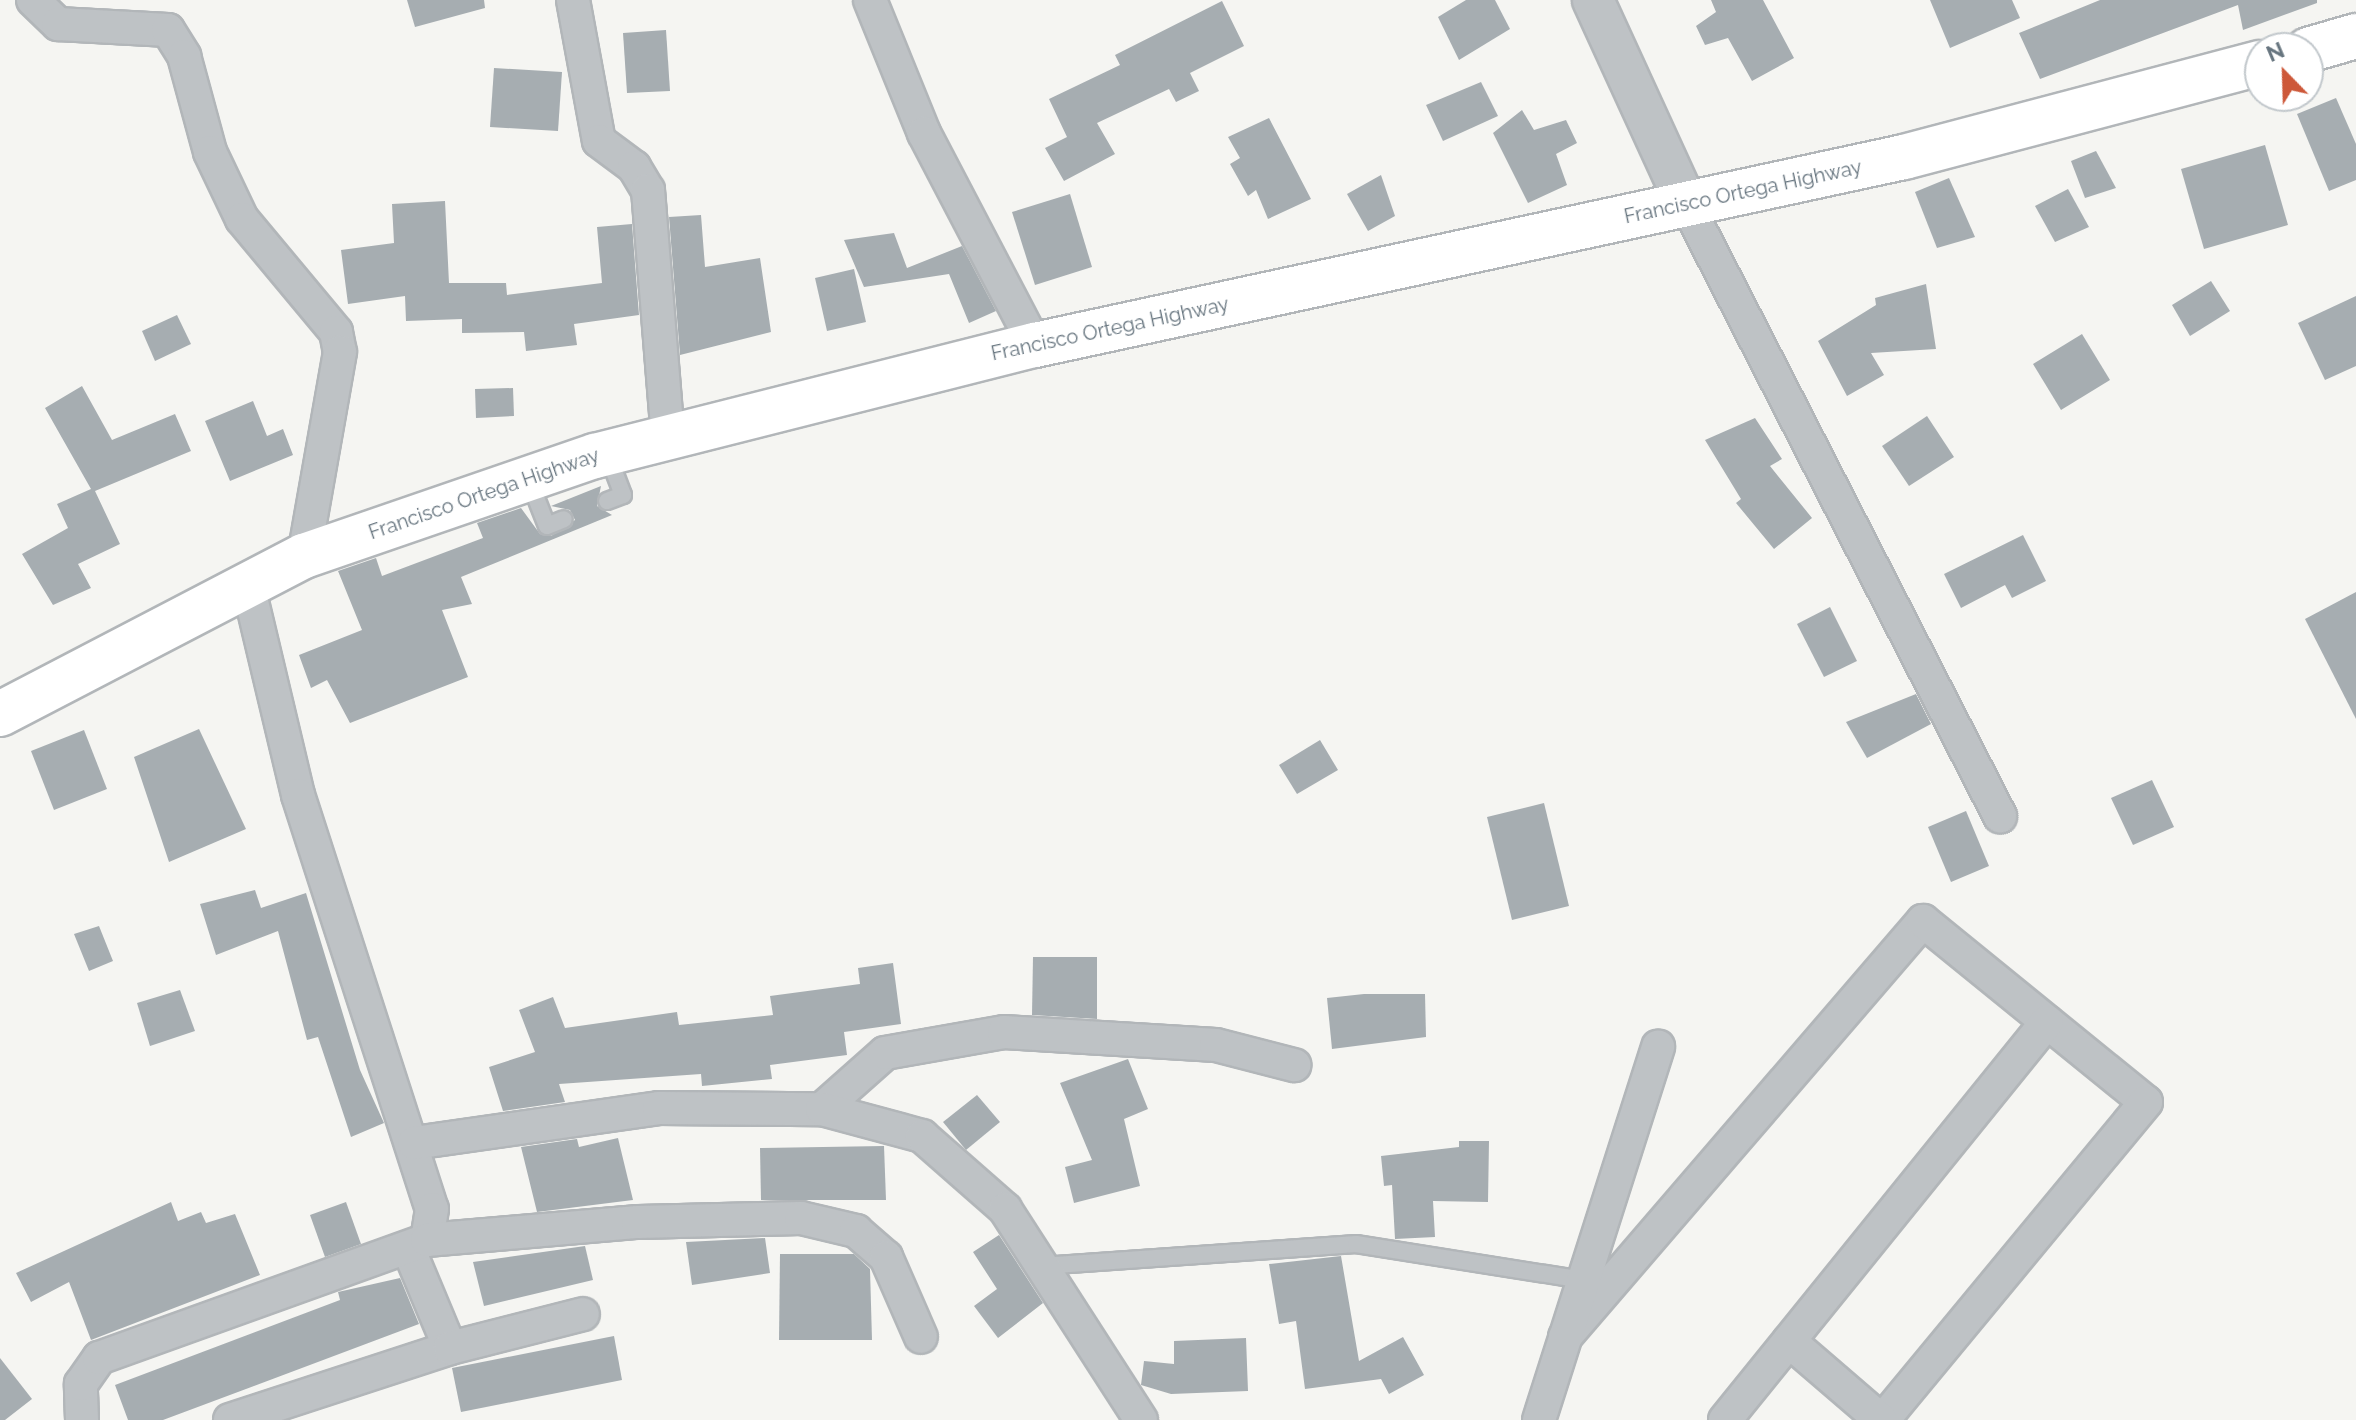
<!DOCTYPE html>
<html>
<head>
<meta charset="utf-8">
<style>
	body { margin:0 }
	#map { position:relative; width:2356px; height:1420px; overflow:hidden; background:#f5f5f2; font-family:Raleway,sans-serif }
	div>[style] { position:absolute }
	.building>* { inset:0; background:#a6adb1 }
	.roads { filter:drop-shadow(2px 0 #b2b6b9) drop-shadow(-2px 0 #b2b6b9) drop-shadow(0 2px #b2b6b9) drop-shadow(0 -2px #b2b6b9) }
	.service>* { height:16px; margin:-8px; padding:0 8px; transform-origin:8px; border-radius:8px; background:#bec2c5 }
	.minor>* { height:32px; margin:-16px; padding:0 16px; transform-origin:16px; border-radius:16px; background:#bec2c5 }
	.tertiary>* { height:40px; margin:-20px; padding:0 20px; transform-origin:20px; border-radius:20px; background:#bec2c5 }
	.primary>* { height:44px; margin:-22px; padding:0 22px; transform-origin:22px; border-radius:22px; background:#fff }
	span { translate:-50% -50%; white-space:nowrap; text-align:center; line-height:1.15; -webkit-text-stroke:8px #fff; paint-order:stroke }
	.street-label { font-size:20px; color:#67757f }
	.north { position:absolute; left:2244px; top:32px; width:80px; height:80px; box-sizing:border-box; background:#fff; border:2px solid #c2c8cc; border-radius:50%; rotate:337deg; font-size:22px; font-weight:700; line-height:32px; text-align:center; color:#67757f }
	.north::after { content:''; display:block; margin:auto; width:28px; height:36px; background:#cd5839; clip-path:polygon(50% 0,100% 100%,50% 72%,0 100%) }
</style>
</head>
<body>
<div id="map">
	<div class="building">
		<i style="clip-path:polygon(407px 0,484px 0,485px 8px,415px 27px)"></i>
		<i style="clip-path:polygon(1466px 0,1495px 0,1510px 29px,1459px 60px,1438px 17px)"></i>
		<i style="clip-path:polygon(1711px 0,1763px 0,1794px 58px,1752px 81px,1728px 38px,1705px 45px,1696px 26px,1716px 12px)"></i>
		<i style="clip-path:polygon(1930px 0,2012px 0,2020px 18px,1950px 48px)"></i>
		<i style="clip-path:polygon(2100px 0,2317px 0,2317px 3px,2243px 30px,2238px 5px,2040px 79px,2019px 33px)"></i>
		<i style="clip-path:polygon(1222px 1px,1244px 46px,1190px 73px,1199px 91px,1176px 102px,1169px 89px,1097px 123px,1115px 154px,1064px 181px,1045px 148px,1067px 137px,1049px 99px,1120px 65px,1115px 55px)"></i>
		<i style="clip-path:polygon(666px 30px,670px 91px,627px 93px,623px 33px)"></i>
		<i style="clip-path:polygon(494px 68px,562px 72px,558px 131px,490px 127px)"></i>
		<i style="clip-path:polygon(1481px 82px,1498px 116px,1443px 141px,1426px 105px)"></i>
		<i style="clip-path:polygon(2336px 98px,2356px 144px,2356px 180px,2329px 191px,2297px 114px)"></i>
		<i style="clip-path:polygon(1522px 110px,1534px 130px,1566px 120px,1577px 143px,1556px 154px,1567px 185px,1528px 203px,1493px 133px)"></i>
		<i style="clip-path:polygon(1269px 118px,1311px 199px,1268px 219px,1256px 190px,1248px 196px,1230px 164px,1240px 158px,1228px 137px)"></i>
		<i style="clip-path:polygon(2265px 145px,2288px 225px,2204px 249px,2181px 169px)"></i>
		<i style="clip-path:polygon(2096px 151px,2116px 188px,2085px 198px,2071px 161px)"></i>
		<i style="clip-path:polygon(1381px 175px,1395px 216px,1368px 231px,1347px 194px)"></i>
		<i style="clip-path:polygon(1949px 178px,1975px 237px,1937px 248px,1915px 192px)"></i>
		<i style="clip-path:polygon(2068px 189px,2089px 227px,2055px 242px,2035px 206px)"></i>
		<i style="clip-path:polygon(1070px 194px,1092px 267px,1035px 285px,1012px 212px)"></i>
		<i style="clip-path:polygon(445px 201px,449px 283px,506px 283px,507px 295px,602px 283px,597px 227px,632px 224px,639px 315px,574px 324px,577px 345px,526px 351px,524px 332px,462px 333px,462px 319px,406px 321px,405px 296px,348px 304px,341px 250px,394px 243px,392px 204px)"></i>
		<i style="clip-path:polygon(701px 215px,705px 267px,760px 258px,771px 332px,680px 355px,669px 217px)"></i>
		<i style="clip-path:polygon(894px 233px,907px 268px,962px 246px,996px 311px,969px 323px,949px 274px,864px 287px,844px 240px)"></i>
		<i style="clip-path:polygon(854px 269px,866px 322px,827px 331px,815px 278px)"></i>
		<i style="clip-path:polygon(2211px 281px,2230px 311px,2190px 336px,2172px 305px)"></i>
		<i style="clip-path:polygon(1926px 284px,1936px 349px,1871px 353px,1884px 375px,1847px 396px,1818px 341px,1876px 305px,1875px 298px)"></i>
		<i style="clip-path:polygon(2356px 296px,2356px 366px,2325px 380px,2298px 323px)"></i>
		<i style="clip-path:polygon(177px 315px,191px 344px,155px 361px,142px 331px)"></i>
		<i style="clip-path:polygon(2082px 334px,2110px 380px,2061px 410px,2033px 364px)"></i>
		<i style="clip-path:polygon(82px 386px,112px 440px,175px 414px,191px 451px,95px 491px,120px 544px,78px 564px,91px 588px,53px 605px,22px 554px,68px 528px,57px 504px,91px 489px,45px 408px)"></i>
		<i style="clip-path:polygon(513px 388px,514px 416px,476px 418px,475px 389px)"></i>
		<i style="clip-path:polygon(253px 401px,267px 436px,283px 429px,293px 455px,230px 481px,205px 421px)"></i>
		<i style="clip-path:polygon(1927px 416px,1954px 457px,1909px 486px,1882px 446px)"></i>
		<i style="clip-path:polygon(1755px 418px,1782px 459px,1770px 466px,1812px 518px,1774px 549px,1736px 503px,1741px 499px,1705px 440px)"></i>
		<i style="clip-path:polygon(601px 486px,597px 506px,612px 515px,461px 577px,472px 604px,442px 610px,468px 677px,350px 723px,327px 680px,311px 688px,299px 655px,362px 630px,338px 571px,376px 558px,382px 576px,483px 538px,477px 523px,521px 508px,540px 534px,551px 536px,575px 520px,570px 510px,551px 506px)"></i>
		<i style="clip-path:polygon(2023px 535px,2046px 581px,2012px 598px,2005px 585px,1961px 608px,1944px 574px)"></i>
		<i style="clip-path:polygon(2356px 592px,2356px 719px,2305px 619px)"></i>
		<i style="clip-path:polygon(1830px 607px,1857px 661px,1824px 677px,1797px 624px)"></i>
		<i style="clip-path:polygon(1916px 694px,1931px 724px,1867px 758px,1846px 722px)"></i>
		<i style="clip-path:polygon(199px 729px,246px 829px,169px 862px,134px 757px)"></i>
		<i style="clip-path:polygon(84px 730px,107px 789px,54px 810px,31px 751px)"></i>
		<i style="clip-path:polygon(1320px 740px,1338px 770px,1297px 794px,1279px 765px)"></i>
		<i style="clip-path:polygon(2152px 780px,2174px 827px,2133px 845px,2111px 798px)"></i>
		<i style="clip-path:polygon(1544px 803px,1569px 906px,1512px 920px,1487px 817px)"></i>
		<i style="clip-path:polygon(1966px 811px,1989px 866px,1951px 882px,1928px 827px)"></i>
		<i style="clip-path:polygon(255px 890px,261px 908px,306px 893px,360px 1070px,384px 1123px,351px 1137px,318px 1037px,307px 1040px,278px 931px,216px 955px,200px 904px)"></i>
		<i style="clip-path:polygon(99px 926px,113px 961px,89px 971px,74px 934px)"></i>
		<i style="clip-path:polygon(1033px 957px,1097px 957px,1097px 1019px,1032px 1015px)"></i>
		<i style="clip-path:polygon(893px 963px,901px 1024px,844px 1032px,847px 1055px,770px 1065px,772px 1079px,702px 1086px,701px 1074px,559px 1084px,565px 1102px,503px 1111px,489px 1067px,535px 1052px,519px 1010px,553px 997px,565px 1028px,677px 1012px,679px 1025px,773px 1015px,770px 996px,860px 984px,858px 968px)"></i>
		<i style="clip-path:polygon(180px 990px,195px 1031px,150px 1046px,137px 1003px)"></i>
		<i style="clip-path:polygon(1364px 994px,1425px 994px,1426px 1037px,1332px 1049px,1327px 998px)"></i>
		<i style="clip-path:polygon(1128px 1059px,1148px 1109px,1124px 1119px,1140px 1186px,1074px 1203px,1065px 1167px,1092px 1160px,1060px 1083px)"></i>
		<i style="clip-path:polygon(977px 1095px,1000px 1122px,966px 1150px,943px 1122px)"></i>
		<i style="clip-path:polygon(618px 1138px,633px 1200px,537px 1212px,521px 1147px,577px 1139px,579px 1147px)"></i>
		<i style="clip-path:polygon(1459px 1141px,1489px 1141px,1488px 1202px,1433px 1201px,1435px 1237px,1395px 1239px,1392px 1185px,1384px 1186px,1381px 1156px,1459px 1147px)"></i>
		<i style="clip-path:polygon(884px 1146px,886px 1200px,761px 1200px,760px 1148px)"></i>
		<i style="clip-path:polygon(171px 1202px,178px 1221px,201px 1212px,206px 1223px,235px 1214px,260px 1275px,91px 1340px,69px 1282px,31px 1302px,16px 1273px)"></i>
		<i style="clip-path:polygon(346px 1202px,361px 1244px,325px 1257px,310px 1215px)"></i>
		<i style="clip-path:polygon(999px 1235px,1043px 1303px,998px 1338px,974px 1306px,997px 1289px,973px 1252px)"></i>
		<i style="clip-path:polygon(765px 1238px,770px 1273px,692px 1285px,686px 1242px)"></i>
		<i style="clip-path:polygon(585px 1246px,593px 1280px,484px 1306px,473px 1262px)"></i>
		<i style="clip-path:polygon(780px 1254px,854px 1254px,870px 1269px,872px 1340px,779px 1340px)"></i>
		<i style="clip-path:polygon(1341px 1256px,1359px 1361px,1403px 1337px,1424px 1375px,1389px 1394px,1381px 1379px,1305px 1389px,1296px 1321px,1279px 1324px,1269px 1264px)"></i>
		<i style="clip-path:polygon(400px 1278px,419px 1324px,163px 1420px,128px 1420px,115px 1385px,340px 1300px,338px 1292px)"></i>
		<i style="clip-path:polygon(614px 1336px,622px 1380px,461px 1412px,452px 1368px)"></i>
		<i style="clip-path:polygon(1246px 1338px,1248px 1391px,1171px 1394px,1141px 1385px,1144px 1361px,1174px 1364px,1174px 1341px)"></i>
		<i style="clip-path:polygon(0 1358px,32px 1399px,5px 1420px,0 1420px)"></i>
	</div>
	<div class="roads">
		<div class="service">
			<i style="left:607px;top:453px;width:45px;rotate:69.1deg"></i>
			<i style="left:623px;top:495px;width:17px;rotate:159deg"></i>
			<i style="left:529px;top:480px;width:49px;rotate:68.6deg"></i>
			<i style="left:547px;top:526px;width:18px;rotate:-22deg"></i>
			<i style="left:1041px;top:1266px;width:316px;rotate:-4deg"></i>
			<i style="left:1356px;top:1244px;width:230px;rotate:9deg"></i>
		</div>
		<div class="minor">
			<i style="left:33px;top:0;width:35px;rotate:44deg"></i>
			<i style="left:58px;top:24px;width:110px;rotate:3.1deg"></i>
			<i style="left:168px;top:30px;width:31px;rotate:58deg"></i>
			<i style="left:184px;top:56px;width:99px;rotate:74.8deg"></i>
			<i style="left:210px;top:152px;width:74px;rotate:64.5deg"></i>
			<i style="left:242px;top:219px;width:147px;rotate:50.2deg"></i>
			<i style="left:336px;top:332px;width:20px;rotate:79deg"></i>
			<i style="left:340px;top:352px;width:207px;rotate:100deg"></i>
			<i style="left:573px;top:0;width:143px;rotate:79.6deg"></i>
			<i style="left:599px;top:141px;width:44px;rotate:36.6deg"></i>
			<i style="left:634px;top:167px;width:27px;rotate:59deg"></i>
			<i style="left:648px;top:190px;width:247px;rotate:85.4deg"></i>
			<i style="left:870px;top:0;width:144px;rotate:67.9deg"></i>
			<i style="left:924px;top:133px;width:239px;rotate:62.4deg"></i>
			<i style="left:1687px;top:205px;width:687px;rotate:62.88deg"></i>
			<i style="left:248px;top:585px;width:216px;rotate:76.6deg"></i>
			<i style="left:298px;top:795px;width:435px;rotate:72.1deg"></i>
			<i style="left:432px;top:1209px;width:31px;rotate:99deg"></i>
			<i style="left:822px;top:1109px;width:84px;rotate:-41.6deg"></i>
			<i style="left:885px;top:1053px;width:121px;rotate:-10deg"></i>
			<i style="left:1004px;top:1032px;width:212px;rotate:3.5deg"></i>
			<i style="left:1216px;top:1045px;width:81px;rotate:14.4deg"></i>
			<i style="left:414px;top:1143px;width:247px;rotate:-8.1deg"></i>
			<i style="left:659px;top:1108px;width:163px;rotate:0.4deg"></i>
			<i style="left:822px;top:1109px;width:104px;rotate:15.1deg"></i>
			<i style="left:922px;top:1136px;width:111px;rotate:41.3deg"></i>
			<i style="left:1005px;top:1209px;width:251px;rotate:57.2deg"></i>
			<i style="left:409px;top:1250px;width:106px;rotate:67.3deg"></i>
			<i style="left:1565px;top:1337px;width:549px;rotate:-49.29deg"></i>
			<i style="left:1923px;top:921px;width:287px;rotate:39.1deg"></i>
			<i style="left:2146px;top:1102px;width:413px;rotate:129.6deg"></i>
			<i style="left:1789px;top:1341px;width:121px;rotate:40.7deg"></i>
			<i style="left:82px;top:1420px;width:36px;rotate:-92deg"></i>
			<i style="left:81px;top:1384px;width:32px;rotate:-55deg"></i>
			<i style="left:99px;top:1358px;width:349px;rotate:-19.8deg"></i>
			<i style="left:427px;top:1240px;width:212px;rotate:-4.9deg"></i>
			<i style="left:638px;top:1222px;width:163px;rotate:-1.4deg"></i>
			<i style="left:801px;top:1218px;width:57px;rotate:13.3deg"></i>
			<i style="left:856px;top:1231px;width:40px;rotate:41deg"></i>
			<i style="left:886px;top:1257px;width:87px;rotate:66.4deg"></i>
			<i style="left:230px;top:1420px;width:231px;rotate:-18.1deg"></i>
			<i style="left:450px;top:1348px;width:137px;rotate:-14.3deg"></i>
			<i style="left:1539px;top:1420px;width:392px;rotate:-72.3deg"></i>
			<i style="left:1725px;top:1420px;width:512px;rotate:-51.03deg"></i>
		</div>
		<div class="tertiary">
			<i style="left:1593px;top:0;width:226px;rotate:65.4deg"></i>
		</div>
		<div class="primary">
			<i style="left:2308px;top:50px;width:50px;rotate:-16.3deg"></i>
			<i style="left:0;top:714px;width:343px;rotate:-27.5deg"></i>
			<i style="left:304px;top:556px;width:308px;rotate:-19deg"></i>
			<i style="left:595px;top:456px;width:454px;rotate:-14.2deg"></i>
			<i style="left:1035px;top:345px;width:889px;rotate:-12.21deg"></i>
			<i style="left:1904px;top:157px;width:368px;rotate:-14.8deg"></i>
		</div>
	</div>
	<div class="street-label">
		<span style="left:1743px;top:192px;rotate:-12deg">Francisco Ortega Highway</span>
		<span style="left:1110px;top:329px;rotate:-12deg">Francisco Ortega Highway</span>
		<span style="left:484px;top:494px;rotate:-19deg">Francisco Ortega Highway</span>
	</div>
	<div class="north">N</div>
</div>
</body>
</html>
